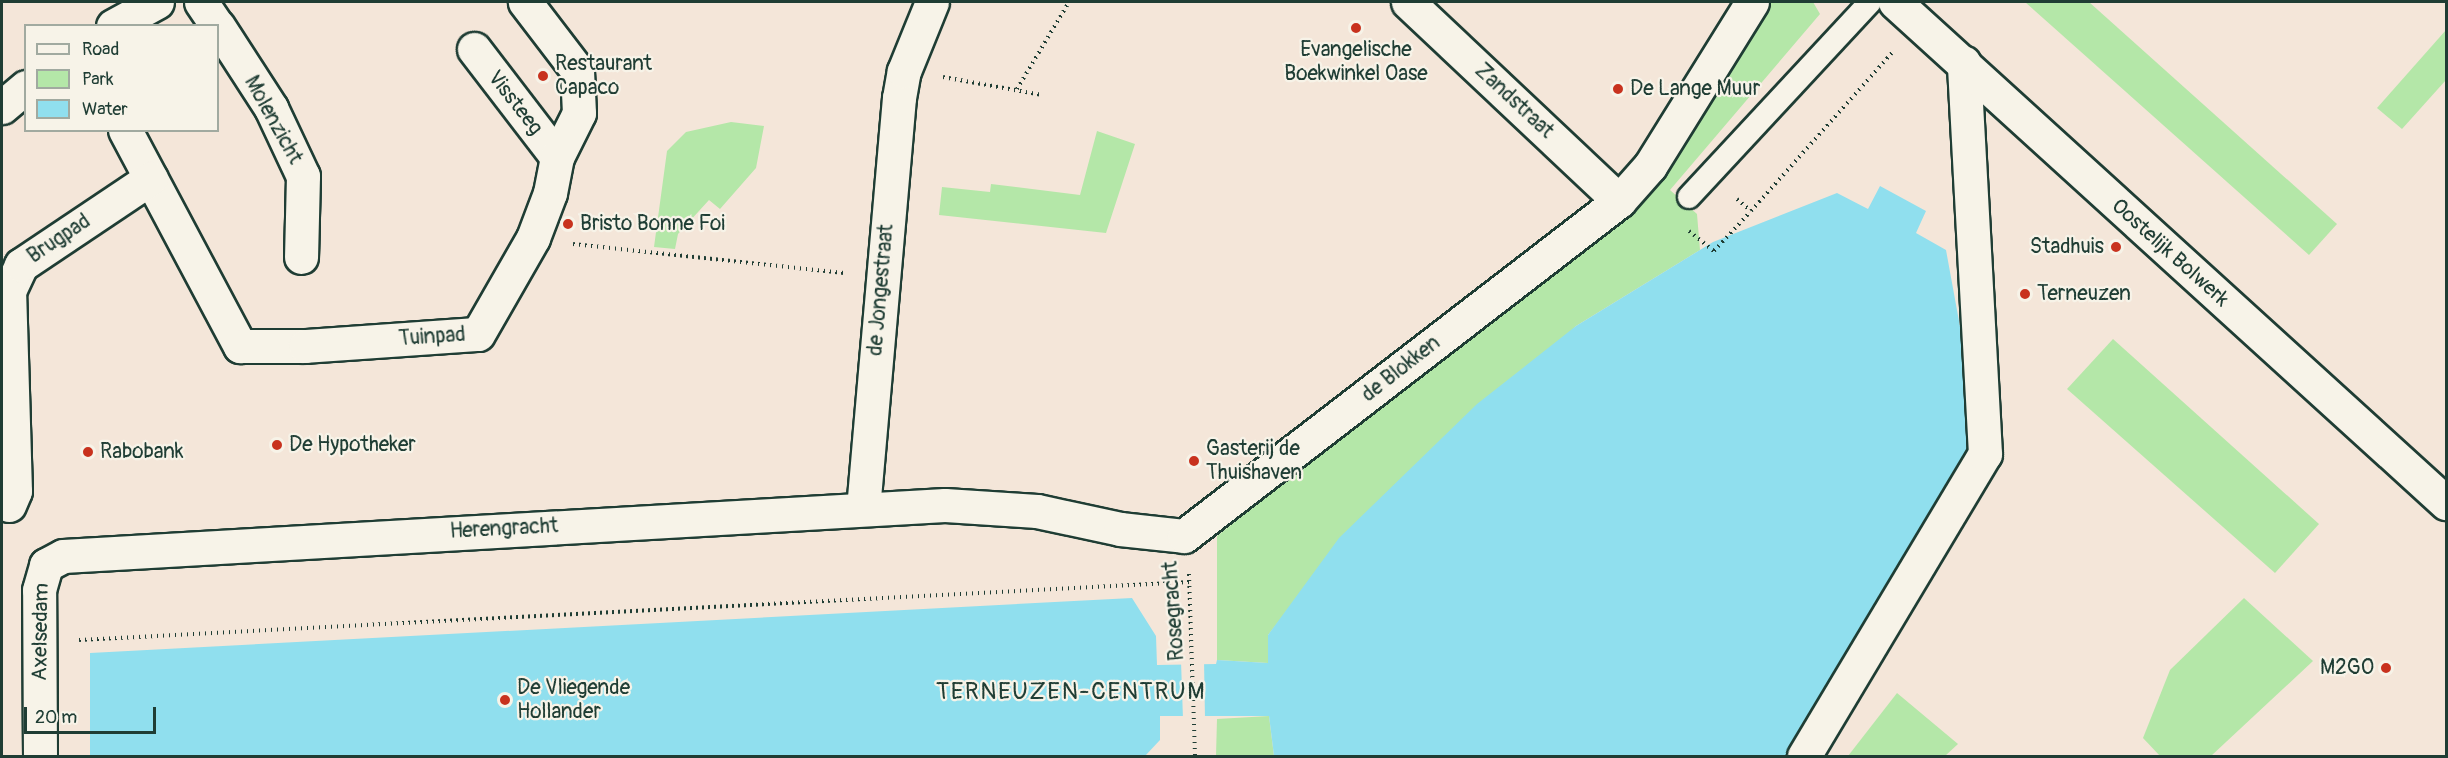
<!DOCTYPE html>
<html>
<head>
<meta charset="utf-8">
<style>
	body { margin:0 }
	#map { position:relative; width:2448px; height:758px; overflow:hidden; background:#f4e6d9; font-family:Pangolin,sans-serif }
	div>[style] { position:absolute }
	.green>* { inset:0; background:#b4e7a8 }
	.water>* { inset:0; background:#90dfee }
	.pier>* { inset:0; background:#f4e6d9 }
	.path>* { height:4px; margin-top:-2px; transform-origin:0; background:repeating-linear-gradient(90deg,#1f3d34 0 1.5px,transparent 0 6px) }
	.roads { filter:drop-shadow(2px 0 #1f3d34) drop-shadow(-2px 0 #1f3d34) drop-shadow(0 2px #1f3d34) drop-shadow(0 -2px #1f3d34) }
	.service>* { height:22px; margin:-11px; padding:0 11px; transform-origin:11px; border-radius:11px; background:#f7f3e8 }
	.pedestrian>* { height:33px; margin:-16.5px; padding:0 16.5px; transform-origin:16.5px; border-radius:16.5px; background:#f7f3e8 }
	.minor>* { height:33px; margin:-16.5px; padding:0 16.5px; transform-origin:16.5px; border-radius:16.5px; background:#f7f3e8 }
	.dots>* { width:16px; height:16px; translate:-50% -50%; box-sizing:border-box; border:3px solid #f7f3e8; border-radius:50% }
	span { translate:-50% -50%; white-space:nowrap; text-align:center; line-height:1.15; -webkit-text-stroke:4.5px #f7f3e8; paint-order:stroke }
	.poi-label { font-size:21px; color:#1f3d34 }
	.left { translate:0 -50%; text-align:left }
	.right { translate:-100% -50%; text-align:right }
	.street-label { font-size:21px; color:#1f3d34 }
	.quarter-label { font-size:24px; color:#1f3d34; letter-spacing:1.5px }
	.frame { position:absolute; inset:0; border:3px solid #1f3d34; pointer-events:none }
	.legend { position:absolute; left:24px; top:24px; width:195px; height:108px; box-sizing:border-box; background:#f7f3e8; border:2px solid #a1aaa0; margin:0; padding:8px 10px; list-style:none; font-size:18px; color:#1f3d34 }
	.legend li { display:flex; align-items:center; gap:12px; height:30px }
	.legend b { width:30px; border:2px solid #a1aaa0 }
	.scale { position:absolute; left:24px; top:707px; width:132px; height:27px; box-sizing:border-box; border:3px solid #1f3d34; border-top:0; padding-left:8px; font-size:18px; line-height:21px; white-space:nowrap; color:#1f3d34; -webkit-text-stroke:4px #f7f3e8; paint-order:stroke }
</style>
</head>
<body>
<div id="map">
	<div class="green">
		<i style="clip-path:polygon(1768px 2px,1813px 2px,1820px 14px,1670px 190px,1697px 214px,1700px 250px,1576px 326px,1304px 589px,1268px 635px,1268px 663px,1217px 660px,1217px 536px,1558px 268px,1660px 182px)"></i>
		<i style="clip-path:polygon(2025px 2px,2089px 2px,2337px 224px,2309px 255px)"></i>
		<i style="clip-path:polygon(2446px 30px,2446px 80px,2402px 129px,2377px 108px)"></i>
		<i style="clip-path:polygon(731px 122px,764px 126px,756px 168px,720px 209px,709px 200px,678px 234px,675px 249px,654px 247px,667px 151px,686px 132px)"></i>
		<i style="clip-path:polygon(1097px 131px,1135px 144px,1106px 233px,939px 215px,942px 187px,990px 192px,991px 184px,1080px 195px)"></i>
		<i style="clip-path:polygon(2113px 339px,2319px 524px,2275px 573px,2067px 389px)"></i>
		<i style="clip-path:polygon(2244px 598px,2313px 661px,2211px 756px,2160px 756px,2143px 738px,2170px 670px)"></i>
		<i style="clip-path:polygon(1897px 693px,1958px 744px,1945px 756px,1848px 756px)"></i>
		<i style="clip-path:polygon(1269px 716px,1274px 756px,1216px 756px,1217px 719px)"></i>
	</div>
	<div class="water">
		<i style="clip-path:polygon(1880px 186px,1926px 211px,1916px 233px,1946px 250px,1978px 425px,1976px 446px,1792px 756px,1274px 756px,1269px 716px,1160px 716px,1160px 740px,1145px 756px,90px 756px,90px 653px,1132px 598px,1156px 636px,1157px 665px,1216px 664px,1217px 660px,1268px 663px,1268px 635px,1339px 538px,1477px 404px,1576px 326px,1713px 242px,1837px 193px,1868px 209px)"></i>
	</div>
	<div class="pier">
		<i style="clip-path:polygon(1181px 661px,1204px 661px,1205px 719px,1183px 719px)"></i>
	</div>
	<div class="path">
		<i style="left:943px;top:77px;width:101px;rotate:10.3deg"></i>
		<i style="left:1017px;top:89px;width:101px;rotate:-59.1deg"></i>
		<i style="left:1737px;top:199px;width:18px;rotate:41deg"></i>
		<i style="left:1751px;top:211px;width:212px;rotate:-48.3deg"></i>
		<i style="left:1689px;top:231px;width:32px;rotate:39deg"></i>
		<i style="left:1714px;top:251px;width:54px;rotate:-47.2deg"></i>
		<i style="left:573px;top:244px;width:275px;rotate:6.1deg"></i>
		<i style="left:1189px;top:574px;width:182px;rotate:88.1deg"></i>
		<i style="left:79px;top:640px;width:1113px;rotate:-2.99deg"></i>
	</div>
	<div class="roads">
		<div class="service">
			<i style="left:1689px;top:197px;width:266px;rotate:-47.1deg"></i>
		</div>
		<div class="pedestrian">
			<i style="left:201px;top:2px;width:29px;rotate:56deg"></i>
			<i style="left:113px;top:26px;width:50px;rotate:-28.6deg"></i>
			<i style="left:218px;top:26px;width:98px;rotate:57.1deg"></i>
			<i style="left:271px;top:108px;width:75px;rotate:64.8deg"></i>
			<i style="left:303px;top:176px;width:81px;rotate:91.4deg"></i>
			<i style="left:474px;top:49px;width:136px;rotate:52.5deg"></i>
			<i style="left:2px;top:107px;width:31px;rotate:-40deg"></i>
			<i style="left:125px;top:130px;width:245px;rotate:62deg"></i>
			<i style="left:240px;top:346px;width:65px"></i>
			<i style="left:305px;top:346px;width:173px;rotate:-4deg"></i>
			<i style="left:478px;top:334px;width:111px;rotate:-60.2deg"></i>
			<i style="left:533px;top:238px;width:48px;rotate:-69.3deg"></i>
			<i style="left:550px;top:193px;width:37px;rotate:-79deg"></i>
			<i style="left:557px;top:157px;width:49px;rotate:-63.4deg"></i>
			<i style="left:579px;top:113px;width:43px;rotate:-92.7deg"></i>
			<i style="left:577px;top:70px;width:86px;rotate:-127.4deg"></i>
			<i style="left:9px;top:505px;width:15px;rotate:-67deg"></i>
			<i style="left:15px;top:491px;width:200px;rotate:-91.7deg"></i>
			<i style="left:9px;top:291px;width:29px;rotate:-65deg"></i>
			<i style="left:21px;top:265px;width:156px;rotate:-33.8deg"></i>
			<i style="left:1804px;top:756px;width:352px;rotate:-59.1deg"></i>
			<i style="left:1985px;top:454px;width:392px;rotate:-93.1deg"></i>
		</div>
		<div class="minor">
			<i style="left:1408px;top:2px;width:290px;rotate:43.3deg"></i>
			<i style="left:1895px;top:2px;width:745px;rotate:42.28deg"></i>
			<i style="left:863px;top:509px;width:413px;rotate:-85deg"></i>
			<i style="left:899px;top:98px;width:27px;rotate:-80deg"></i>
			<i style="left:904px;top:71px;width:74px;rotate:-67.9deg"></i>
			<i style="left:40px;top:756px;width:166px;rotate:-90.3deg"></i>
			<i style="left:39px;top:590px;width:26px;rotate:-74deg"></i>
			<i style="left:46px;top:565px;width:19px;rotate:-28deg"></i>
			<i style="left:63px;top:556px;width:883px;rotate:-3.31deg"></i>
			<i style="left:945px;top:505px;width:92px;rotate:3.7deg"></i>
			<i style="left:1037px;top:511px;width:85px;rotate:12.2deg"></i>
			<i style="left:1120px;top:529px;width:64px;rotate:6.2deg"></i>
			<i style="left:1184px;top:536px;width:549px;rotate:-37.6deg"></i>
			<i style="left:1619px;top:201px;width:47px;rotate:-48.5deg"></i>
			<i style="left:1650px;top:166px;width:193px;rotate:-58.1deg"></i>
		</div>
	</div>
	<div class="dots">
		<i style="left:1356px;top:28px;background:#c8321e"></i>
		<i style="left:543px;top:76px;background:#c8321e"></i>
		<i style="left:1618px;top:89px;background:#c8321e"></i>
		<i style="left:568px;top:224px;background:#c8321e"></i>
		<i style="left:2116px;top:247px;background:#c8321e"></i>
		<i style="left:2025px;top:294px;background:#c8321e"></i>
		<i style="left:277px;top:445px;background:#c8321e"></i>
		<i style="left:88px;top:452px;background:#c8321e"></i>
		<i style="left:1194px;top:461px;background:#c8321e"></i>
		<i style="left:2386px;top:668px;background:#c8321e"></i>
		<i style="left:505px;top:700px;background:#c8321e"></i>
	</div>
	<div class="poi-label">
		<span style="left:1356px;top:62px">Evangelische<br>Boekwinkel Oase</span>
		<span class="left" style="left:555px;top:76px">Restaurant<br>Capaco</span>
		<span class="left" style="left:1630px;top:89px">De Lange Muur</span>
		<span class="left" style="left:580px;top:224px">Bristo Bonne Foi</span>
		<span class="right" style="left:2104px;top:247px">Stadhuis</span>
		<span class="left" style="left:2037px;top:294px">Terneuzen</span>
		<span class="left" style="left:289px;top:445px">De Hypotheker</span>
		<span class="left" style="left:1206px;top:461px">Gasterij de<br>Thuishaven</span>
		<span class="left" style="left:100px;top:452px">Rabobank</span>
		<span class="right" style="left:2374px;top:668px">M2GO</span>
		<span class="left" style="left:517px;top:700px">De Vliegende<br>Hollander</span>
	</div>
	<div class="street-label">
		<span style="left:1514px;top:101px;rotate:43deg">Zandstraat</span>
		<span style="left:515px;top:103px;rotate:52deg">Vissteeg</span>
		<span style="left:273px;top:120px;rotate:61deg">Molenzicht</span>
		<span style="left:59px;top:239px;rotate:-34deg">Brugpad</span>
		<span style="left:2170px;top:253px;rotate:42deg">Oostelijk Bolwerk</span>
		<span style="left:881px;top:290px;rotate:-85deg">de Jongestraat</span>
		<span style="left:432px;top:337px;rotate:-4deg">Tuinpad</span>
		<span style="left:1401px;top:369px;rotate:-38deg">de Blokken</span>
		<span style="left:504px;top:529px;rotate:-3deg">Herengracht</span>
		<span style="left:1174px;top:611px;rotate:-94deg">Rosegracht</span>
		<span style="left:41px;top:632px;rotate:-89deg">Axelsedam</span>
	</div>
	<div class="quarter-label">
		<span style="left:1071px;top:692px">TERNEUZEN-CENTRUM</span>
	</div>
	<div class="frame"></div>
	<ul class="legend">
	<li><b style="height:8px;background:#f7f3e8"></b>Road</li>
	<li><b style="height:16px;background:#b4e7a8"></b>Park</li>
	<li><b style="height:16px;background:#90dfee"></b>Water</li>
	</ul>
	<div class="scale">20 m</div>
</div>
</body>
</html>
